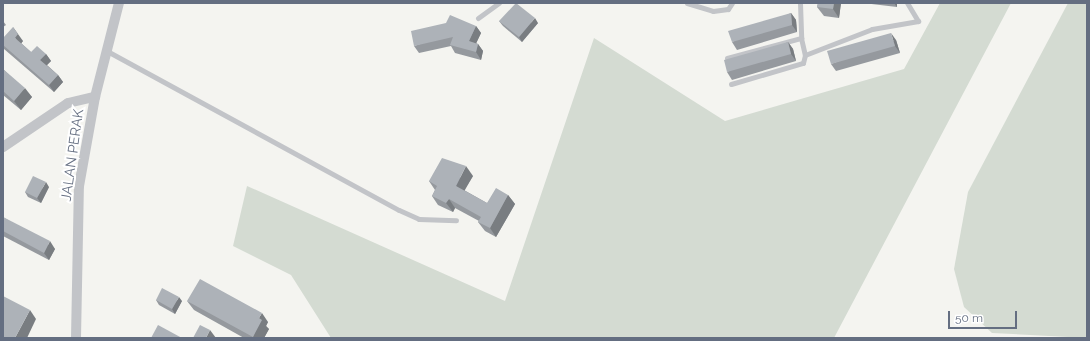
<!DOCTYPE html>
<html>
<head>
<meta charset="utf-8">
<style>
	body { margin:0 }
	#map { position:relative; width:1090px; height:341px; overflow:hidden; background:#f4f4f0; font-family:Raleway,sans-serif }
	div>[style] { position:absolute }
	.green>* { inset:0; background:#d4dbd2 }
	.service>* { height:5px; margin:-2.5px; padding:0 2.5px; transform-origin:2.5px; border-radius:2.5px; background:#c2c4c8 }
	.minor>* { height:10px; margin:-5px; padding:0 5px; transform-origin:5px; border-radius:5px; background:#c2c4c8 }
	.wall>* { inset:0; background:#95999e }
	.shaded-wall>* { inset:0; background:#797d81 }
	.building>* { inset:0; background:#adb2b8 }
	span { translate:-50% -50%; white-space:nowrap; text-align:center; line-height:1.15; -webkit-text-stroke:4px #fff; paint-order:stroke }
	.street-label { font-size:14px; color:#646e81 }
	.frame { position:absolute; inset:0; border:4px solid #646e81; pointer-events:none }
	.scale { position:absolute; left:948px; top:311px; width:69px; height:18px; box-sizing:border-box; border:2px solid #646e81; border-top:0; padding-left:5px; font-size:12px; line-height:14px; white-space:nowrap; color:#646e81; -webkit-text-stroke:3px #fff; paint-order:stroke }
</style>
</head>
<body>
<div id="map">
	<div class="green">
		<i style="clip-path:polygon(940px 3px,1011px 3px,834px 338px,331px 338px,291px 275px,233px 246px,247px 186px,505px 301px,594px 38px,725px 121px,904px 69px)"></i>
		<i style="clip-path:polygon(1068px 3px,1087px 3px,1087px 338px,992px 333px,964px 307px,954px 269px,968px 192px)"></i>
	</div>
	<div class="service">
		<i style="left:687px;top:3px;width:27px;rotate:17deg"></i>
		<i style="left:713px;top:11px;width:15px;rotate:-8deg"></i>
		<i style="left:728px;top:9px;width:7px;rotate:-56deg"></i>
		<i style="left:800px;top:3px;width:35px;rotate:88deg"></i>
		<i style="left:801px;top:38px;width:17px;rotate:77deg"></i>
		<i style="left:805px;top:55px;width:72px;rotate:-21.2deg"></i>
		<i style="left:872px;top:29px;width:47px;rotate:-9.9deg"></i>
		<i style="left:918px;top:21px;width:21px;rotate:-121deg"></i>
		<i style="left:478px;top:18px;width:26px;rotate:-36deg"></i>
		<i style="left:107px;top:51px;width:332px;rotate:28.6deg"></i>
		<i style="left:399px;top:210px;width:22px;rotate:24deg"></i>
		<i style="left:419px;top:219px;width:37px;rotate:2deg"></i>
		<i style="left:727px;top:58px;width:77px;rotate:-15.1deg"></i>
		<i style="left:731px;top:84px;width:75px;rotate:-16.3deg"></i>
		<i style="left:803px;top:63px;width:8px;rotate:-76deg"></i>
	</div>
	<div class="minor">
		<i style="left:3px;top:147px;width:78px;rotate:-34.1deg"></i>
		<i style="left:68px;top:103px;width:28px;rotate:-13deg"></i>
		<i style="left:76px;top:338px;width:152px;rotate:-88.9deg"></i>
		<i style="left:79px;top:186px;width:90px;rotate:-79.8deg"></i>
		<i style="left:95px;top:97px;width:97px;rotate:-75.7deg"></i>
	</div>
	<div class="wall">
		<i style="clip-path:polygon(818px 3px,841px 3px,839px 18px,824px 16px,817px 7px)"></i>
		<i style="clip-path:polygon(863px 3px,897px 3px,897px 7px)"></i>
		<i style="clip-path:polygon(791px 13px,796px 20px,797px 32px,737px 50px,732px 42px)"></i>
		<i style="clip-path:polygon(3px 21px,6px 25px,3px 27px)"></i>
		<i style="clip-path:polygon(499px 21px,538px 23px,522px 42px,503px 26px)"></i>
		<i style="clip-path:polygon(476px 26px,481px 33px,476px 43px,478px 44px,483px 51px,481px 60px,455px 53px,451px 46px,419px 53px,414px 46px)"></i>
		<i style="clip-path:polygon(3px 38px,23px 41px,21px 43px,31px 52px,46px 54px,51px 61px,47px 65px,58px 75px,63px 82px,54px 92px,4px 49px,3px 47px)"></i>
		<i style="clip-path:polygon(896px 40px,900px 53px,836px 71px,831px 64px)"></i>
		<i style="clip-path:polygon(788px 42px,793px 49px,796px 61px,732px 80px,727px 72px)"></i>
		<i style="clip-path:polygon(3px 69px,32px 97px,21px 110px,3px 95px)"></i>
		<i style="clip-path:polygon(473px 176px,464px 190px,487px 203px,508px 195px,515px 204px,496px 237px,485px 231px,478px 222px,479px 221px,455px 208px,453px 212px,438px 205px,432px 196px,435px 190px,429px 181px)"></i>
		<i style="clip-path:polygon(49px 187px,41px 203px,28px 197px,25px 192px)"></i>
		<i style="clip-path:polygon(3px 217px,55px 249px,49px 260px,3px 236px)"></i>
		<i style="clip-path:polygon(156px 300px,182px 301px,175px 314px,159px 305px)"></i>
		<i style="clip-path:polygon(187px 301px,268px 322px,266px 326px,269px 329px,264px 338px,244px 338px,194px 310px)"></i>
	</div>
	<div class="shaded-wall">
		<i style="clip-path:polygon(834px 3px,841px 3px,839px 18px,833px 9px)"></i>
		<i style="clip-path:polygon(894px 3px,897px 3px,897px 7px)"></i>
		<i style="clip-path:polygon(791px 13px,796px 20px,797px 32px,792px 25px)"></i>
		<i style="clip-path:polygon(535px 18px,538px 23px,522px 42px,519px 37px)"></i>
		<i style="clip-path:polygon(476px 26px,481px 33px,474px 48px,469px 41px)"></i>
		<i style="clip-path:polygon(13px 27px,23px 41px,20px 45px,15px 38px)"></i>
		<i style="clip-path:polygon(891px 33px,896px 40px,900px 53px,895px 46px)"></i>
		<i style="clip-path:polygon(788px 42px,793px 49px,796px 61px,791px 54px)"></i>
		<i style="clip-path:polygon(478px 44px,483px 51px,481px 60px,476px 52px)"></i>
		<i style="clip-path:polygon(46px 54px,51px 61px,45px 67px,40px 60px)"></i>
		<i style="clip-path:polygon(58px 75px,63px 82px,54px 92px,49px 85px)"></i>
		<i style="clip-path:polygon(25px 88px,32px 97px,21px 110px,14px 101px)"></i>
		<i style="clip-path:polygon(466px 166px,473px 176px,462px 195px,456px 186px)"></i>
		<i style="clip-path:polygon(46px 182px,49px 187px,41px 203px,37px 198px)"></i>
		<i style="clip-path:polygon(508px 195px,515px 204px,496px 237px,490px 228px)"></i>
		<i style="clip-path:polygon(449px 199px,455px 208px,453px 212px,446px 203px)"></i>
		<i style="clip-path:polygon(50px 241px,55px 249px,49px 260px,44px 253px)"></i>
		<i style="clip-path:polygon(179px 297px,182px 301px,175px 314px,172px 309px)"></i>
		<i style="clip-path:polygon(30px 310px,36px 319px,27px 338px,15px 338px)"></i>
		<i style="clip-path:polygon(262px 313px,268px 322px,266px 326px,269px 329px,264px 338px,254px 338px,253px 337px,259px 318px)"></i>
		<i style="clip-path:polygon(210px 330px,216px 338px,206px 338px)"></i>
	</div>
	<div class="building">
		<i style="clip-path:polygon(516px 3px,535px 18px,519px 37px,499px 21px)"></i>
		<i style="clip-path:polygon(818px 3px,834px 3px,833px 9px,817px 7px)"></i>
		<i style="clip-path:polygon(791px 13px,792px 25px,732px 42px,728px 31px)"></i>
		<i style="clip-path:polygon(450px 15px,476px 26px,469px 41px,478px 44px,476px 52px,450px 45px,453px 37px,414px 46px,411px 31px,446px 23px)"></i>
		<i style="clip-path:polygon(13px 27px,18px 34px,15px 38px,31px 52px,37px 46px,46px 54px,40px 60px,58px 75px,49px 85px,3px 45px,3px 38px)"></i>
		<i style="clip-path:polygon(891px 33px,895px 46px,831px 64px,827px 51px)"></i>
		<i style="clip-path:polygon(788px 42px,791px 54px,727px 72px,724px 60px)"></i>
		<i style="clip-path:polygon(3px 69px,25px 88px,14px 101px,3px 91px)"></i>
		<i style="clip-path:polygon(442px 158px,466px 166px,456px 186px,487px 203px,496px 188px,508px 195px,490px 228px,478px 222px,481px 217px,449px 199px,446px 203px,432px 196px,437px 186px,429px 181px)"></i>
		<i style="clip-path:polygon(33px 176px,46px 182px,37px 198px,25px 192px)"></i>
		<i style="clip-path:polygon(3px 217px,50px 241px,44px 253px,3px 231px)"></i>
		<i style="clip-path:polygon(200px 279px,262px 313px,259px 318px,262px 320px,253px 337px,187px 301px)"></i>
		<i style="clip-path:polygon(162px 288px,179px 297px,172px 309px,156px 300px)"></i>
		<i style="clip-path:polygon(3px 296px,30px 310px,15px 338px,3px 338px)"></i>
		<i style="clip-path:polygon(158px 325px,182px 338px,151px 338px)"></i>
		<i style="clip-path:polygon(200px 325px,210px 330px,206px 338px,193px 338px)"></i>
	</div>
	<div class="street-label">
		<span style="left:72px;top:155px;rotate:-82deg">JALAN PERAK</span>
	</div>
	<div class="frame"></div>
	<div class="scale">50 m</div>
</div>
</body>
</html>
